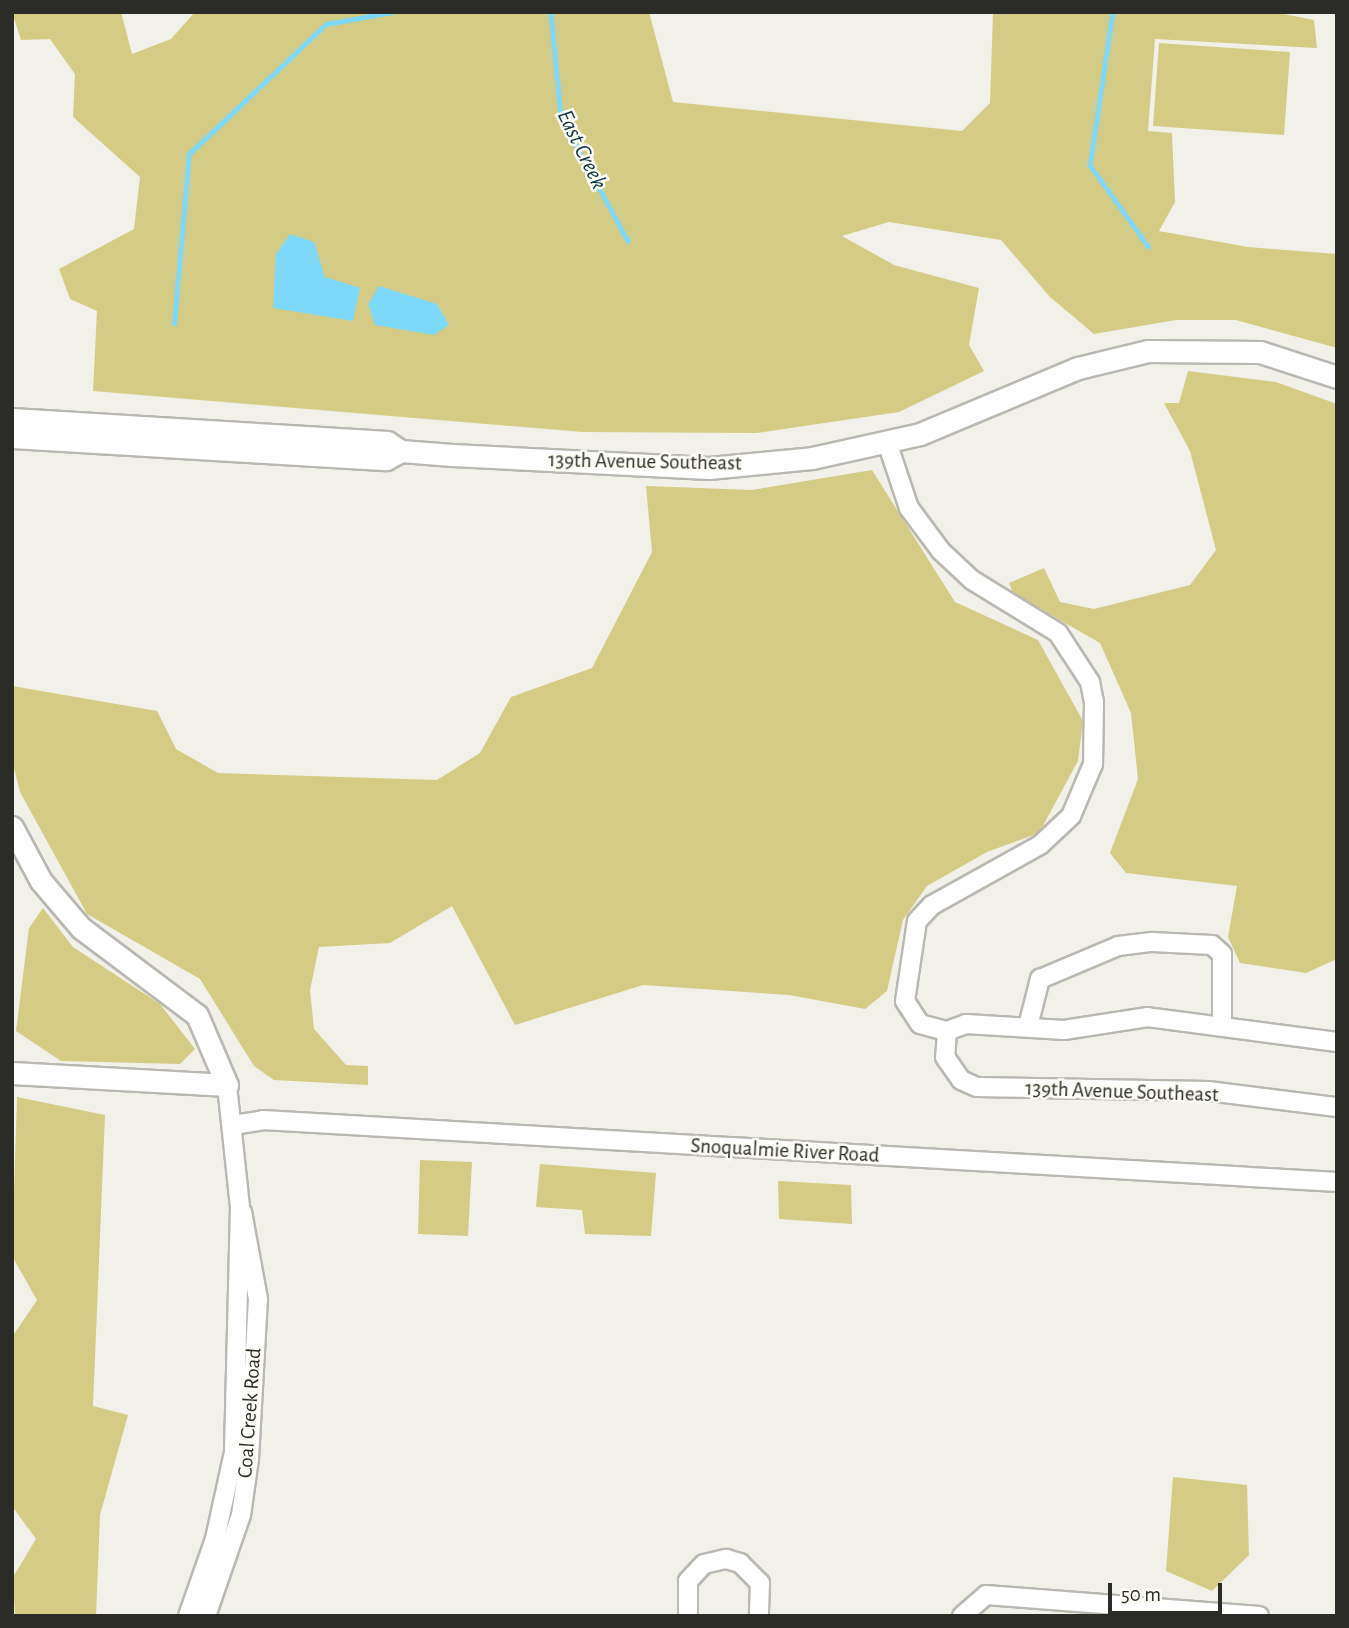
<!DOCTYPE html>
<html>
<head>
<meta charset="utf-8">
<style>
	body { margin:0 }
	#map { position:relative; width:1349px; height:1628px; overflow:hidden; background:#f1f1e9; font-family:"Alegreya Sans",sans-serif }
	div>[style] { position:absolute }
	.green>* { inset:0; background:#d4cc84 }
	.water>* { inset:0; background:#7dd8fa }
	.stream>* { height:4.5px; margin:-2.25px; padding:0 2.25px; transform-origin:2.25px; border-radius:2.25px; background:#7dd8fa }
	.roads { filter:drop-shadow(2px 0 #b9b8b1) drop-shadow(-2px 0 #b9b8b1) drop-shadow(0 2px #b9b8b1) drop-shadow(0 -2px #b9b8b1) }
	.minor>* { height:18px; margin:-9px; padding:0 9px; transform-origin:9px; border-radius:9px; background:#fff }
	.tertiary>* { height:21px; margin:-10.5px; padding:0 10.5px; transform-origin:10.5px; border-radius:10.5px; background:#fff }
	span { translate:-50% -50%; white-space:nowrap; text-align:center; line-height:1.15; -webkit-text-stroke:5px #fffef6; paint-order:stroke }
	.street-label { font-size:21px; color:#2b2b28 }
	.water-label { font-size:23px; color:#0e3846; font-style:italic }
	.frame { position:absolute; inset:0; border:14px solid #2b2b28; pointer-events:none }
	.scale { position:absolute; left:1108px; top:1583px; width:114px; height:32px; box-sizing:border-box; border:4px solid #2b2b28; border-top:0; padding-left:9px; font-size:21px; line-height:24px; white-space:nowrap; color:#2b2b28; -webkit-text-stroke:5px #fffef6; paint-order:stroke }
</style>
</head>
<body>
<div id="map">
	<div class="green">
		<i style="clip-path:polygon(12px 12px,121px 12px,132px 54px,171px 39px,195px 12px,649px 12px,673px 102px,962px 131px,990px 103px,993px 12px,1274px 12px,1314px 20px,1317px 48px,1155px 39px,1148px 131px,1172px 133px,1175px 202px,1159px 231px,1248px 247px,1337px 254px,1337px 348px,1236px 320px,1176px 320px,1094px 334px,1050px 297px,1001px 240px,889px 222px,842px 236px,894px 265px,979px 288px,969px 345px,984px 371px,899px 412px,757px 433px,583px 432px,93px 391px,97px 311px,70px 299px,59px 269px,134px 229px,140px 177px,73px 117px,75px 74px,50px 39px,21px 40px)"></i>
		<i style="clip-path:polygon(1159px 43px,1290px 52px,1284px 135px,1153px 126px)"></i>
		<i style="clip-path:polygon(1188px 371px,1276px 382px,1337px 404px,1337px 959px,1306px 973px,1240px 963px,1228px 937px,1237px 886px,1126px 873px,1110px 853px,1138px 779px,1131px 713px,1100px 643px,1013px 593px,1009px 583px,1044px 568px,1060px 602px,1094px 609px,1190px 585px,1216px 550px,1190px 451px,1164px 403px,1179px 403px)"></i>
		<i style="clip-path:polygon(872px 470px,955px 602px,1038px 640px,1083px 721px,1078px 761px,1039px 833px,987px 852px,927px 886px,903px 920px,887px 991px,865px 1009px,789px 995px,643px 985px,515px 1025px,452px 906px,390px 943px,319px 947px,310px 990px,314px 1029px,346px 1065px,368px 1066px,368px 1085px,274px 1080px,254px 1066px,200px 979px,87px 914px,20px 792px,12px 760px,12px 686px,157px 711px,176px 749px,218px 773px,437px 780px,480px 753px,511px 697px,592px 668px,652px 552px,646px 486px,752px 490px)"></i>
		<i style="clip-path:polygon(43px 908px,73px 947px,160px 1004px,195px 1049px,180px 1064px,61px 1061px,16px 1031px,29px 928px)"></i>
		<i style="clip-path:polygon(17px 1097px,105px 1115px,93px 1406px,128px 1415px,100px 1515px,96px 1616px,15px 1616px,13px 1577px,36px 1539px,12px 1506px,12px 1337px,37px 1300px,12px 1256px)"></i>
		<i style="clip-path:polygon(420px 1160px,472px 1162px,468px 1236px,418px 1234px)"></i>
		<i style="clip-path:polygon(540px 1164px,656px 1173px,651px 1236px,585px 1234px,582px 1210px,536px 1207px)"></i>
		<i style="clip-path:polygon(778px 1181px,851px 1185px,852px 1224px,779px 1219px)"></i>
		<i style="clip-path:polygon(1173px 1477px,1247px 1485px,1249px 1555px,1212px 1591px,1166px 1571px)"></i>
	</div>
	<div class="water">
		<i style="clip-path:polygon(290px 234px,314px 242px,325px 277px,360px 288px,353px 321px,273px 308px,276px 254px)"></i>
		<i style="clip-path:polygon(379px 286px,437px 304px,449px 325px,434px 335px,375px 325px,368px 304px)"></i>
	</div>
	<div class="stream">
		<i style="left:551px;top:12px;width:106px;rotate:84.6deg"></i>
		<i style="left:561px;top:118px;width:140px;rotate:61.4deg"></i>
		<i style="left:1113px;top:12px;width:155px;rotate:98.5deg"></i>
		<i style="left:1090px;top:165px;width:100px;rotate:54.4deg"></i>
		<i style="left:174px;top:324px;width:171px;rotate:-85deg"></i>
		<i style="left:189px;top:154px;width:189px;rotate:-43.5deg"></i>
		<i style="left:326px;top:24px;width:68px;rotate:-10.2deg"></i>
	</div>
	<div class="roads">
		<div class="minor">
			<i style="left:887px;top:442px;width:70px;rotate:71.6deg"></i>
			<i style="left:909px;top:508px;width:54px;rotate:53.3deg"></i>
			<i style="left:941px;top:551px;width:42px;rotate:43.1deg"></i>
			<i style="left:972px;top:580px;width:101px;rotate:31.6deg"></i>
			<i style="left:1058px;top:633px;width:59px;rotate:56.9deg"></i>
			<i style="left:1090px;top:682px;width:20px;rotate:79deg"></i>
			<i style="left:1094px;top:702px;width:62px;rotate:90.9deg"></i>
			<i style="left:1093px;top:764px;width:56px;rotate:112.9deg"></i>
			<i style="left:1071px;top:816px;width:42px;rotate:136.9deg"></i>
			<i style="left:1040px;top:845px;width:124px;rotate:150.9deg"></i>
			<i style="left:932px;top:905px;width:22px;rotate:133deg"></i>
			<i style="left:917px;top:921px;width:81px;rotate:98.5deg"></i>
			<i style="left:905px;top:1001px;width:27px;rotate:57deg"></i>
			<i style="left:920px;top:1024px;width:28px;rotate:15deg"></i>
			<i style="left:1028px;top:1026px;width:49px;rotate:-75.7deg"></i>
			<i style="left:1040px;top:979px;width:85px;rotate:-22.9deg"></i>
			<i style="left:1118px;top:946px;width:34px;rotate:-7deg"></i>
			<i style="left:1152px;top:942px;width:60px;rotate:2.9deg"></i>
			<i style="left:1212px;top:945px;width:13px;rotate:42deg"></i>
			<i style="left:1222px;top:954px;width:68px;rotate:90deg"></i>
			<i style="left:1337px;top:1042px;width:191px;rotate:-172.5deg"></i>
			<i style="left:1148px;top:1017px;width:85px;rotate:171.2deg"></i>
			<i style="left:1064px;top:1030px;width:98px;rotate:-176.5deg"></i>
			<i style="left:966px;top:1024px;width:20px;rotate:160deg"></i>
			<i style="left:947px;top:1031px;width:26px;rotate:94deg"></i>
			<i style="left:945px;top:1057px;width:28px;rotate:55deg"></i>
			<i style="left:961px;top:1080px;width:17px;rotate:24deg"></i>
			<i style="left:977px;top:1087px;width:231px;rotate:1deg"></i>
			<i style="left:1208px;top:1091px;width:130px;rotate:7.1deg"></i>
			<i style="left:233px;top:1125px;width:30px;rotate:-9deg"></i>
			<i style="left:263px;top:1120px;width:1076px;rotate:3.3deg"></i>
			<i style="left:188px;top:1616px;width:82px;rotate:-70.7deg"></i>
			<i style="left:215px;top:1539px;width:89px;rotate:-77.7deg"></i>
			<i style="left:234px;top:1452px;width:245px;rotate:-88.6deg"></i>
			<i style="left:240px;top:1207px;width:123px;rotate:-96.1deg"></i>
			<i style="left:206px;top:1616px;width:107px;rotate:-70.9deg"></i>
			<i style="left:241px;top:1515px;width:57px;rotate:-81.9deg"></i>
			<i style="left:249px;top:1459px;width:160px;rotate:-86.8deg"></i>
			<i style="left:258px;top:1299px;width:88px;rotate:-100.4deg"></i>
			<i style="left:688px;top:1616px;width:35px;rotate:-90deg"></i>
			<i style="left:688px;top:1581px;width:23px;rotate:-47deg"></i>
			<i style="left:704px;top:1564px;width:23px;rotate:-13deg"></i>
			<i style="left:726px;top:1559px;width:15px;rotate:16deg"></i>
			<i style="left:740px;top:1563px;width:28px;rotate:45deg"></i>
			<i style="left:760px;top:1583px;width:33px;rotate:92deg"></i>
			<i style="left:962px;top:1616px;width:32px;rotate:-41deg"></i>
			<i style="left:986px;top:1595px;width:274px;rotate:4.4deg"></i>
		</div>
		<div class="tertiary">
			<i style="left:12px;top:419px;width:376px;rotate:3.5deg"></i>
			<i style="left:387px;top:442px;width:17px;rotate:33deg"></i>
			<i style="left:401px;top:451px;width:51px;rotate:4.5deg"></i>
			<i style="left:452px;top:455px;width:257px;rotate:2.9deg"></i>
			<i style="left:709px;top:468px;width:103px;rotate:-5.5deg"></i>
			<i style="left:812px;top:458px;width:111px;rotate:-12.5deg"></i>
			<i style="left:920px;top:434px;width:171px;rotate:-22.7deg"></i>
			<i style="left:1078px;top:368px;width:72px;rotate:-13.7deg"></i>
			<i style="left:1148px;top:351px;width:112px;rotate:0.5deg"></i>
			<i style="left:1260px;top:352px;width:81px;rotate:18deg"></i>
			<i style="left:12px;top:437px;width:375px;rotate:3.4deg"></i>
			<i style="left:386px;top:459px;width:17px;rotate:-28deg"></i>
			<i style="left:12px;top:827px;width:61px;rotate:61.8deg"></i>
			<i style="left:41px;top:881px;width:62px;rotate:49.6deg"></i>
			<i style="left:81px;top:928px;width:145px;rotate:36.9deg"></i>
			<i style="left:197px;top:1015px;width:76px;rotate:66.8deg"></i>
			<i style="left:227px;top:1085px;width:215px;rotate:-176.8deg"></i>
		</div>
	</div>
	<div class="street-label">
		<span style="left:645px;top:462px;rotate:1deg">139th Avenue Southeast</span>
		<span style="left:1122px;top:1092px;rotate:2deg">139th Avenue Southeast</span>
		<span style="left:785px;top:1151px;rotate:3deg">Snoqualmie River Road</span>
		<span style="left:250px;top:1413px;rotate:-86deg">Coal Creek Road</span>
	</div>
	<div class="water-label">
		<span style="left:581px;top:150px;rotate:64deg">East Creek</span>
	</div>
	<div class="frame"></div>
	<div class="scale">50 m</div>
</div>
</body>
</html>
